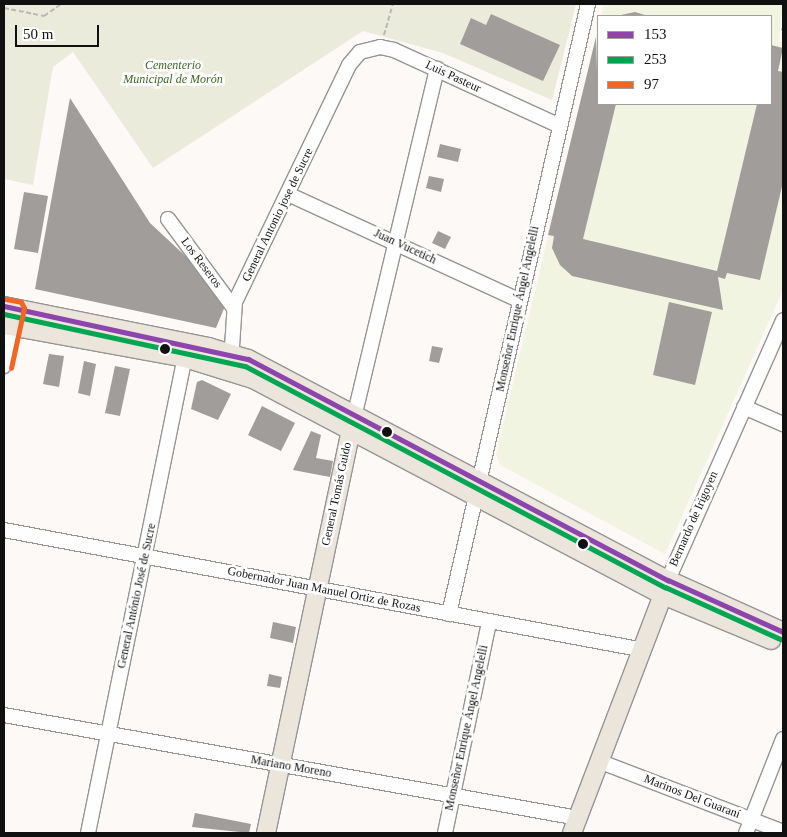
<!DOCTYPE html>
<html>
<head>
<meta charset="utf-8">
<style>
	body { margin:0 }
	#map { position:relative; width:787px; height:837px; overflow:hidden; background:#fcf9f6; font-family:"Times New Roman",serif }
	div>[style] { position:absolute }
	.cemetery>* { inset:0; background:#ebebdb }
	.pitch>* { inset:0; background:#f2f4e2 }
	.building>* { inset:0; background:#a09d9b }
	.path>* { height:2px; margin-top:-1px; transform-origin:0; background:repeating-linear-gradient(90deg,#b9b8b8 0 5px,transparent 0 7.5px) }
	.roads { filter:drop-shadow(1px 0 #969594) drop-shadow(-1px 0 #969594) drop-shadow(0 1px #969594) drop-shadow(0 -1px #969594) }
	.minor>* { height:14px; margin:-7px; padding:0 7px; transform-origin:7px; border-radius:7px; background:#fffefe }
	.major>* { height:18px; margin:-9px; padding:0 9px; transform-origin:9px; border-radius:9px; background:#ebe5dc }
	.bus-1>* { height:5px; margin:-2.5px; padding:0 2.5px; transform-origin:2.5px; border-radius:2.5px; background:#8e44ad }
	.bus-2>* { height:5px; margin:-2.5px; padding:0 2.5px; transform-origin:2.5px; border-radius:2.5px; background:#00a651 }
	.bus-3>* { height:5px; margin:-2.5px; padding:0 2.5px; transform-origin:2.5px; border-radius:2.5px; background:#f26522 }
	.dots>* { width:14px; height:14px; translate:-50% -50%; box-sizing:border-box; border:2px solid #fff; border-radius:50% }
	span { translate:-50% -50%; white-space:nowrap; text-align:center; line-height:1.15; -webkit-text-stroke:5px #fff; paint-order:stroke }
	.park-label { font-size:12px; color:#3e6424; font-style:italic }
	.street-label { font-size:12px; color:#101010 }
	.frame { position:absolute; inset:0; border:5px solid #101010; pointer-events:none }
	.legend { position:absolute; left:597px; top:15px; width:175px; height:90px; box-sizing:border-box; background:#fff; border:1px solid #9f9f9f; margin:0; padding:6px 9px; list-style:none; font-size:15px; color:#101010 }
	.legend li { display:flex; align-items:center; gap:10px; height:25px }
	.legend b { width:25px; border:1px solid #9f9f9f }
	.scale { position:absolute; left:15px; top:25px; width:84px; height:22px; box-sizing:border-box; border:2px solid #101010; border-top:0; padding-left:6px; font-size:15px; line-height:18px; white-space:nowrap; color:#101010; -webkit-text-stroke:4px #fff; paint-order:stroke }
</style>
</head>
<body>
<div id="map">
	<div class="cemetery">
		<i style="clip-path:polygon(4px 4px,576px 4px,552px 100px,443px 53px,363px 31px,153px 168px,73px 52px,53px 67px,33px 185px,4px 179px)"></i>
	</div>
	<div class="pitch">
		<i style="clip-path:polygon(604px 4px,783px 4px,779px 40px,783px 43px,783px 290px,665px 554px,500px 465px,496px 454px,598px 28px,598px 104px,771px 104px,771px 16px,601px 16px)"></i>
	</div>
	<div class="building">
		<i style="clip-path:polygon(635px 12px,648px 16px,621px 16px,621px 15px)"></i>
		<i style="clip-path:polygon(491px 14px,560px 45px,543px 81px,460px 44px,471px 18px,486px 25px)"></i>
		<i style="clip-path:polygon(596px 37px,598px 104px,616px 104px,583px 239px,717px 271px,757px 104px,771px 104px,771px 45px,783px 48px,778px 71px,783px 72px,783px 182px,760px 280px,727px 273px,725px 279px,718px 277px,723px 310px,572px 276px,560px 265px,552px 248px,554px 236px,548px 235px)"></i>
		<i style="clip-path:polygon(70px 98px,150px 223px,194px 264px,225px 306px,216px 328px,35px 289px)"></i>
		<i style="clip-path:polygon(440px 144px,461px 149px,458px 162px,437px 157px)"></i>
		<i style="clip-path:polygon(429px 176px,444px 179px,441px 192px,426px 188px)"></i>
		<i style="clip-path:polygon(24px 192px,48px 196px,38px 253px,14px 249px)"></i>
		<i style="clip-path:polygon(438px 231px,451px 237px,445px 249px,432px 243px)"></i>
		<i style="clip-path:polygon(669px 302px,712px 312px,695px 385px,653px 375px)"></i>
		<i style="clip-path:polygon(432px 346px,443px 348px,439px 363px,429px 361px)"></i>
		<i style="clip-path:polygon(49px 354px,64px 356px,59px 387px,43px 384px)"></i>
		<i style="clip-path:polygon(84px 361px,96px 364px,90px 396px,78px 393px)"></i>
		<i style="clip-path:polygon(115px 366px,130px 369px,120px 416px,105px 413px)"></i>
		<i style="clip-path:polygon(202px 380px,231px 394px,218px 420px,191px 409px,197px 382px)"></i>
		<i style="clip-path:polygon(262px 406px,295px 423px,281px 451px,248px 435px)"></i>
		<i style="clip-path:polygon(311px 431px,321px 435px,316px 458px,333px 461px,330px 477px,293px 470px)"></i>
		<i style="clip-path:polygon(273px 622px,296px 627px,293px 643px,270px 638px)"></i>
		<i style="clip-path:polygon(269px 674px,282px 677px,280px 688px,267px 686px)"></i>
		<i style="clip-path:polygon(195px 813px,251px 824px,249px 833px,192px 827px)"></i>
	</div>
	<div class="path">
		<i style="left:4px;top:8px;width:41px;rotate:11.3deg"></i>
		<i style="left:44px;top:16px;width:21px;rotate:-35deg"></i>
		<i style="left:781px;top:29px;width:2px;rotate:27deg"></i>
		<i style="left:384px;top:35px;width:32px;rotate:-74deg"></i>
	</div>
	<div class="roads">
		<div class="minor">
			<i style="left:290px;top:195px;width:253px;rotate:24.7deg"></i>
			<i style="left:168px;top:219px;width:109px;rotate:53.5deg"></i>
			<i style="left:231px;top:362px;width:60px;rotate:-86.2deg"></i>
			<i style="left:235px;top:302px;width:263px;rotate:-64.3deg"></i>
			<i style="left:349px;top:65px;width:17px;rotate:-50deg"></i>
			<i style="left:360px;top:52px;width:21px;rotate:-14deg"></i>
			<i style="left:380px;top:47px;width:14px;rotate:12deg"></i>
			<i style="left:394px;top:50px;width:180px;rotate:24.6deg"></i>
			<i style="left:4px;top:366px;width:49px;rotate:-78.2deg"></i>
			<i style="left:744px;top:407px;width:43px;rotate:23.6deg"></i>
			<i style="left:355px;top:413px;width:354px;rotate:-76.6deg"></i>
			<i style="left:4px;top:530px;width:651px;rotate:10.62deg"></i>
			<i style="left:668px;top:580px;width:284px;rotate:-66.1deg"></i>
			<i style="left:449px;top:614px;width:626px;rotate:-77.16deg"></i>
			<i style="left:4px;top:715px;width:583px;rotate:10.17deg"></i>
			<i style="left:601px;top:762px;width:195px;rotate:21deg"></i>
			<i style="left:88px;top:833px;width:485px;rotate:-78.5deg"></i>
			<i style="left:445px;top:833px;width:216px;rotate:-78.2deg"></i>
			<i style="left:746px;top:833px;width:101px;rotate:-68.5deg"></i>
		</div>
		<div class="major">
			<i style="left:4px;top:306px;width:209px;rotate:11.3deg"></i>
			<i style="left:209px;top:347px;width:41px;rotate:17.1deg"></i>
			<i style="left:248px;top:359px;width:475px;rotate:27.8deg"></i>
			<i style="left:668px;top:580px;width:126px;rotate:24.3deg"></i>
			<i style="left:4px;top:325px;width:184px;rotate:10.3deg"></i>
			<i style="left:185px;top:358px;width:71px;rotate:17.2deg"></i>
			<i style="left:253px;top:379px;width:466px;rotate:27.8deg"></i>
			<i style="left:665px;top:596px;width:115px;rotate:22.5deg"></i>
			<i style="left:266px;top:833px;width:423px;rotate:-78.1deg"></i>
			<i style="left:572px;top:833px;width:267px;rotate:-69.1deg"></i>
		</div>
	</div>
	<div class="bus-1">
		<i style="left:4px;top:306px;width:250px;rotate:12.3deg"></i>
		<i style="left:248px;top:359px;width:475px;rotate:27.8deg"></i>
		<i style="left:668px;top:580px;width:126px;rotate:24.3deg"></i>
	</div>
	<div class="bus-2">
		<i style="left:4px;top:314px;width:247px;rotate:12.2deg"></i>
		<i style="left:245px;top:366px;width:475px;rotate:27.8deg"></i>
		<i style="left:665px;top:587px;width:126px;rotate:24.3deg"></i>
	</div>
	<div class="bus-3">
		<i style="left:6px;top:299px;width:15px;rotate:11deg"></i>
		<i style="left:21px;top:302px;width:7px;rotate:63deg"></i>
		<i style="left:24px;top:308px;width:61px;rotate:102.2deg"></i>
	</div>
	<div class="dots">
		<i style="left:165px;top:349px;background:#101010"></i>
		<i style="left:387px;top:432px;background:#101010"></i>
		<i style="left:583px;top:544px;background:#101010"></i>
	</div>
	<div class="park-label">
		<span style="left:173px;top:73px">Cementerio<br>Municipal de Morón</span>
	</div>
	<div class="street-label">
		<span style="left:453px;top:77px;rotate:25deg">Luis Pasteur</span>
		<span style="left:278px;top:215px;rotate:-64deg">General Antonio jose de Sucre</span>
		<span style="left:405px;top:247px;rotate:25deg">Juan Vucetich</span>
		<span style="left:201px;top:263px;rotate:53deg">Los Reseros</span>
		<span style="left:518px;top:309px;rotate:-78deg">Monseñor Enrique Ángel Angelelli</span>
		<span style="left:337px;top:494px;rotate:-78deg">General Tomás Guido</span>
		<span style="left:694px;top:519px;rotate:-66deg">Bernardo de Irigoyen</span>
		<span style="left:324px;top:590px;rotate:11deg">Gobernador Juan Manuel Ortiz de Rozas</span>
		<span style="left:137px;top:596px;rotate:-78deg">General António José de Sucre</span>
		<span style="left:467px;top:728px;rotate:-78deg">Monseñor Enrique Ángel Angelelli</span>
		<span style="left:291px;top:767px;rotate:10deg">Mariano Moreno</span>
		<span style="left:692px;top:797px;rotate:21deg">Marinos Del Guaraní</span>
	</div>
	<div class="frame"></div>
	<ul class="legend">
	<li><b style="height:6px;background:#8e44ad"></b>153</li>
	<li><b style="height:6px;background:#00a651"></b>253</li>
	<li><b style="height:6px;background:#f26522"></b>97</li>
	</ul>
	<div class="scale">50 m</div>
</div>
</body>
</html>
